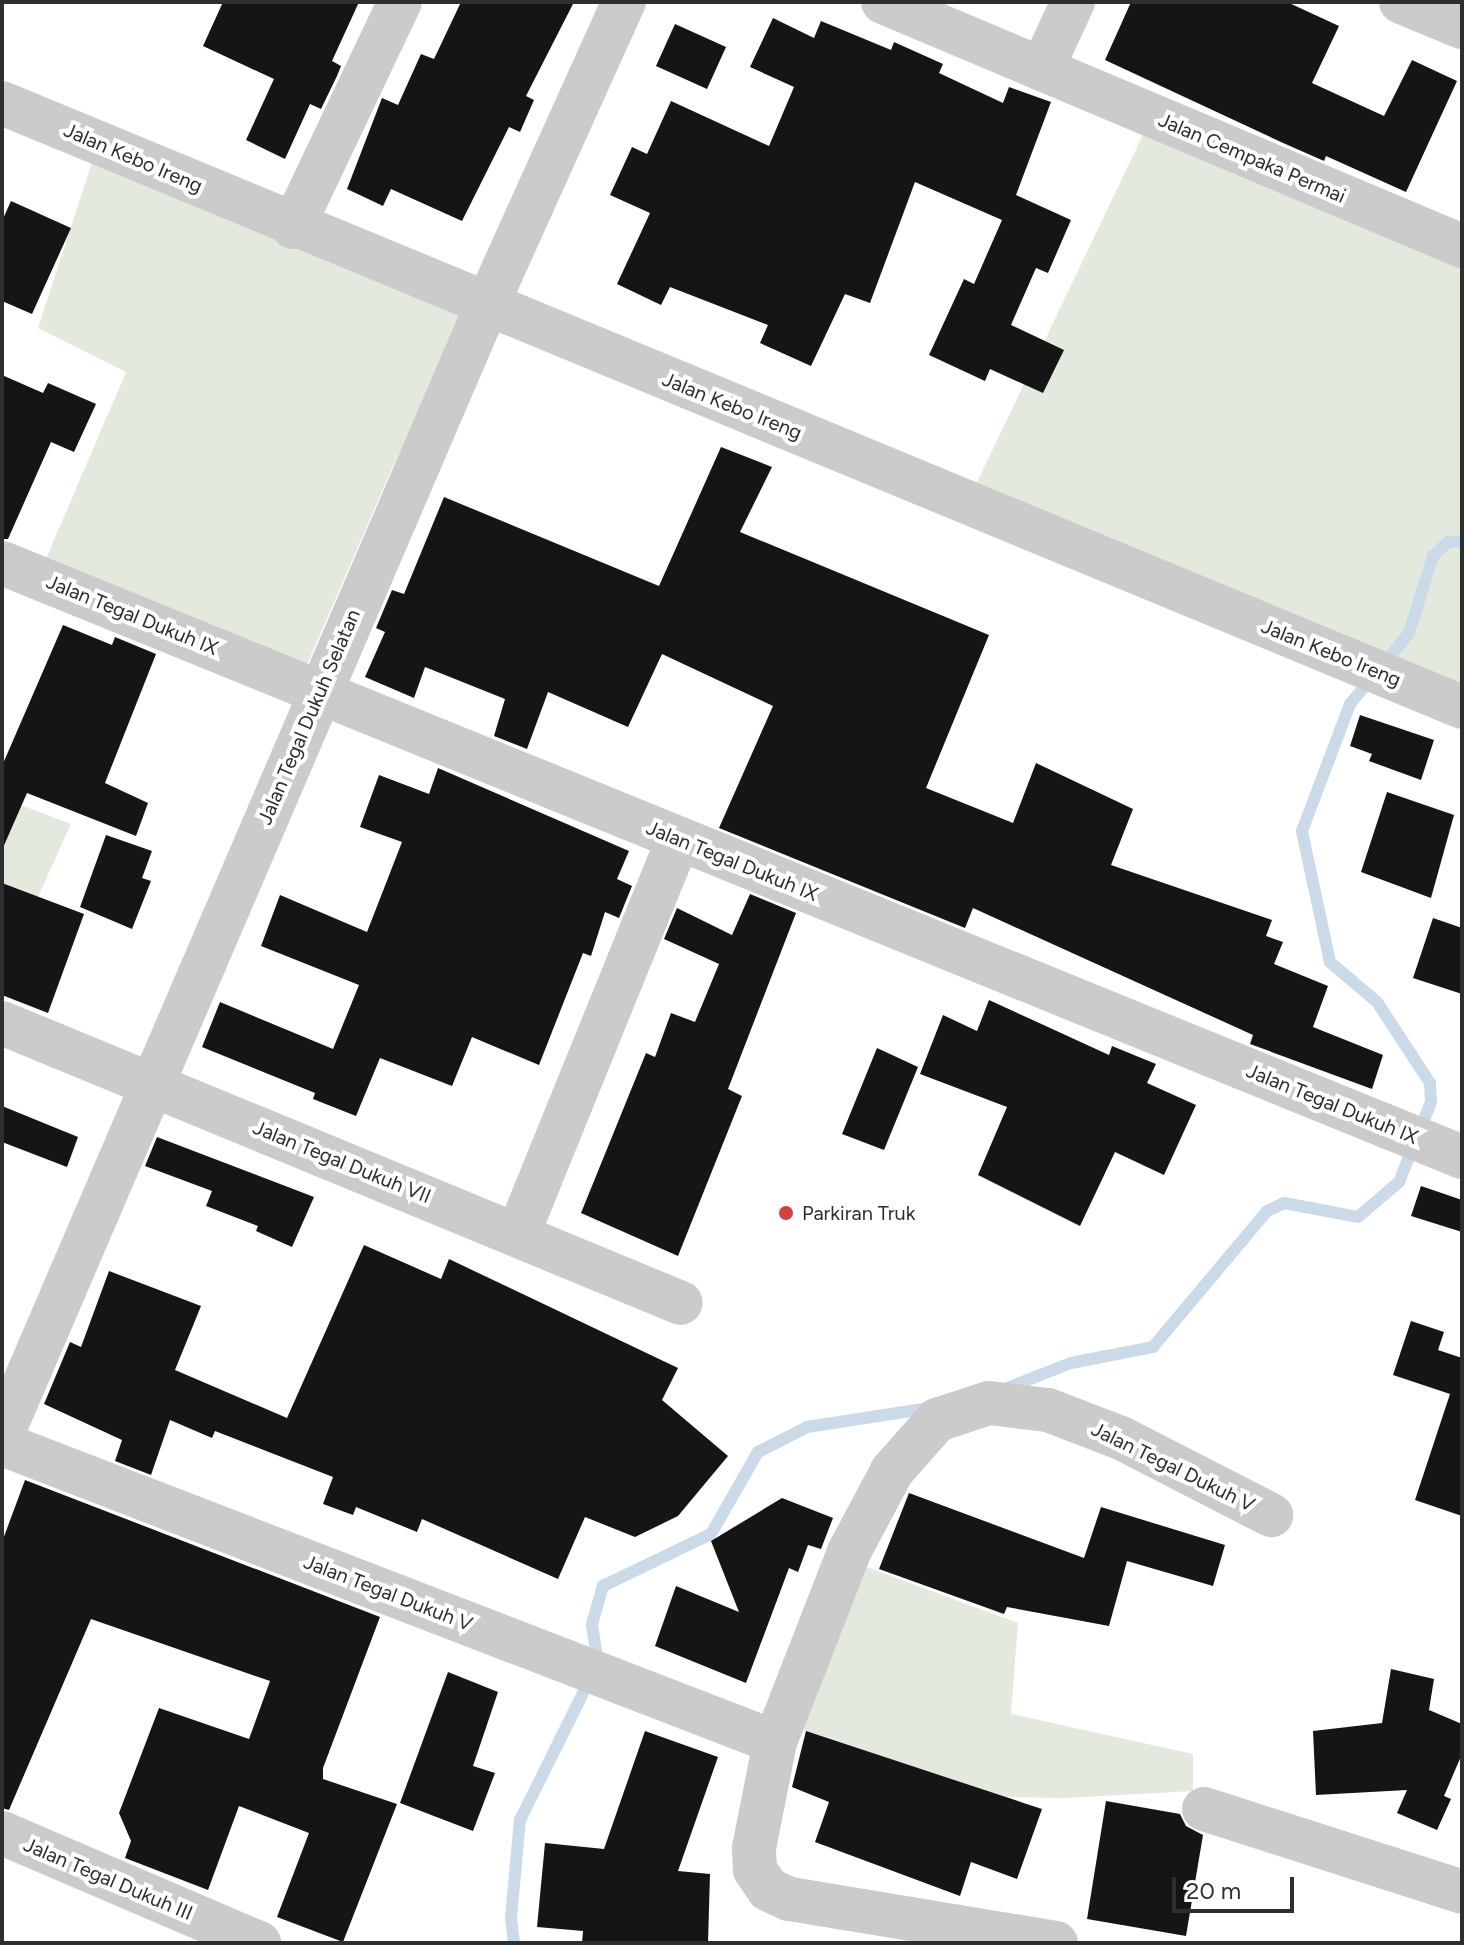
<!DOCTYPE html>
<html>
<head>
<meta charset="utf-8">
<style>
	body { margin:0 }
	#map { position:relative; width:1464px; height:1945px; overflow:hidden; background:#fff; font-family:Figtree,sans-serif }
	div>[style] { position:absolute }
	.green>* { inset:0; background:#e3eadd }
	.stream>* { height:12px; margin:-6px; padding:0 6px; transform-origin:6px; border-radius:6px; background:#cbdae8 }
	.building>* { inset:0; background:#151515 }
	.minor>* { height:44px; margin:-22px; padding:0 22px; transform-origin:22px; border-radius:22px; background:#cbcbcb }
	.dots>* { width:22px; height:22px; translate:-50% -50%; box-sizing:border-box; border:4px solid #fff; border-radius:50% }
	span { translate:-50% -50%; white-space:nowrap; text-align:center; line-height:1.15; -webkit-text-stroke:8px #fff; paint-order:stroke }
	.street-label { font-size:20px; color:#2e2e2e }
	.poi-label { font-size:20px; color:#2e2e2e }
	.left { translate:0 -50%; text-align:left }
	.frame { position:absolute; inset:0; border:4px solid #2e2e2e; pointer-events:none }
	.scale { position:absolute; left:1172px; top:1877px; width:122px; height:36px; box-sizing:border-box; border:4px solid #2e2e2e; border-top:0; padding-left:10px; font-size:24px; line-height:28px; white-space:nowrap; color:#2e2e2e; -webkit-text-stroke:6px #fff; paint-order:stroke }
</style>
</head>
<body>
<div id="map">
	<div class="green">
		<i style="clip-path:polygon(1152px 116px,1462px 241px,1462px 688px,968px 501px)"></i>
		<i style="clip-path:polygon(98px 144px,478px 290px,392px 468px,299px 683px,39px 575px,126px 372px,38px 328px)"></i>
		<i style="clip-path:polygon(2px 798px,71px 824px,2px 976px)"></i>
		<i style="clip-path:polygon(848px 1560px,1018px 1623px,1011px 1714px,1193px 1754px,1193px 1791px,1066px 1798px,992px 1797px,788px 1725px)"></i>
	</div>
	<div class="stream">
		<i style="left:1383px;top:665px;width:41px;rotate:-50.9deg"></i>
		<i style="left:1409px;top:633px;width:81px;rotate:-72.7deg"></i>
		<i style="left:1433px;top:556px;width:21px;rotate:-43deg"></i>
		<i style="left:1448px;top:542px;width:14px;rotate:-4deg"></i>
		<i style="left:1002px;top:1390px;width:74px;rotate:-21.4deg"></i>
		<i style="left:1071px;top:1363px;width:84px;rotate:-11deg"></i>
		<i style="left:1153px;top:1347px;width:177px;rotate:-50deg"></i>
		<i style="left:1267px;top:1211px;width:19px;rotate:-25deg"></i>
		<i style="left:1284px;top:1203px;width:75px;rotate:10.7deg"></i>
		<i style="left:1358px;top:1217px;width:54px;rotate:-40.5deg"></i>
		<i style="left:1399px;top:1182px;width:86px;rotate:-68.2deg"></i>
		<i style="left:1431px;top:1102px;width:19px;rotate:-93deg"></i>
		<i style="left:1430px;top:1083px;width:97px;rotate:-123.2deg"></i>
		<i style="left:1377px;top:1002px;width:62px;rotate:-139.6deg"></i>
		<i style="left:1330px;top:962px;width:134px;rotate:-102.1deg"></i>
		<i style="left:1302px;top:831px;width:136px;rotate:-69.3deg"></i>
		<i style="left:1350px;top:704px;width:33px;rotate:-50deg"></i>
		<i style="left:598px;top:1663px;width:39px;rotate:-99deg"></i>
		<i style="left:592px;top:1624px;width:40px;rotate:-74deg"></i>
		<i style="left:603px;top:1586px;width:120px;rotate:-25.7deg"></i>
		<i style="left:711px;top:1534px;width:95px;rotate:-60.2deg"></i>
		<i style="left:758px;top:1452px;width:55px;rotate:-27deg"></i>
		<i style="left:807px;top:1427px;width:124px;rotate:-8.8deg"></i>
		<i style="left:514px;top:1943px;width:25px;rotate:-97deg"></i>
		<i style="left:511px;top:1918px;width:98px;rotate:-84.8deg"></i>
		<i style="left:520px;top:1820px;width:157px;rotate:-63.6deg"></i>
	</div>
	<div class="building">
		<i style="clip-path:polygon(223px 2px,359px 2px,332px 61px,341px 66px,337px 76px,321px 109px,310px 104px,285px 159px,246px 140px,274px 79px,203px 46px)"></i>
		<i style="clip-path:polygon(461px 2px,574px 2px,526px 96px,534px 100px,520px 132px,509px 127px,462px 221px,391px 189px,383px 206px,347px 189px,382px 98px,398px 105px,421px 54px,434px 59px)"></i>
		<i style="clip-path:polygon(1131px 2px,1287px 2px,1339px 26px,1312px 83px,1384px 116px,1412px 60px,1457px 81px,1406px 192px,1326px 156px,1324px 161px,1281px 142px,1105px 60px)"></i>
		<i style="clip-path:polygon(773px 18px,814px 38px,821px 21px,891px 50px,894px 42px,943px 64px,939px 73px,1003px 103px,1009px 87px,1051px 102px,1016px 195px,1071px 220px,1048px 273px,1036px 268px,1011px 325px,1064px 350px,1043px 393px,990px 369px,985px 381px,929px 355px,964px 279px,974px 284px,1002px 220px,915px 182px,870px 303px,845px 294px,811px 366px,760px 343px,768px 325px,670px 287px,661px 305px,617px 284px,650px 213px,610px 195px,632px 147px,647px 154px,671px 101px,769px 146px,794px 87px,750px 67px)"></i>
		<i style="clip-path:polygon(675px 24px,726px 47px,707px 89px,656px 66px)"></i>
		<i style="clip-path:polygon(11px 201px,71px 228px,32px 314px,2px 301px,2px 221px)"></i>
		<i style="clip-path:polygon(2px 375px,43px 393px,48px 383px,96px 404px,74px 452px,51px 442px,8px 539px,2px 539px)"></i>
		<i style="clip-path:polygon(721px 447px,772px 467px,740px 532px,989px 635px,926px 788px,1013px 823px,1036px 763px,1133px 809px,1111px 865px,1272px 920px,1266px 936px,1283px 942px,1274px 964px,1328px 986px,1313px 1027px,1383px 1055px,1372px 1089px,1250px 1044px,1253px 1035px,973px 908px,965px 928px,719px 828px,773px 706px,662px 654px,628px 727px,548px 692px,527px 749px,494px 736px,505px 699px,425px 667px,414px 698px,365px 677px,385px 632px,376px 628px,392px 590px,404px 594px,444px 497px,659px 586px)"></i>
		<i style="clip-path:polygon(63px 625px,112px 645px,115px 637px,156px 654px,105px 783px,148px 803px,136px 836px,27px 793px,2px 850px,2px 766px)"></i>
		<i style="clip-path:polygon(1360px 715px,1434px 740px,1421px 780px,1369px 761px,1372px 754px,1350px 746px)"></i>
		<i style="clip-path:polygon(438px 768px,629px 851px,617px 879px,632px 886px,619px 918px,605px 912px,591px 956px,583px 953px,539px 1065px,472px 1037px,452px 1086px,380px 1058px,356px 1116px,313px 1099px,315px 1093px,202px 1047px,220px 1002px,333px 1049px,359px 985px,261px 946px,280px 895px,367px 932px,402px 842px,360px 827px,379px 775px,429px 794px)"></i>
		<i style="clip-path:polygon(1387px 792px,1454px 815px,1431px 898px,1361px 872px)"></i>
		<i style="clip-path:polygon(106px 835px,152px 851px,142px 878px,151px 881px,132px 929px,80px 907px)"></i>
		<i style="clip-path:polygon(2px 883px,84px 914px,48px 1013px,2px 995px)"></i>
		<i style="clip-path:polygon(750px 894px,796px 913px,728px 1089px,742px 1096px,678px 1256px,581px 1213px,646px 1053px,655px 1057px,671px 1013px,695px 1022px,719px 964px,664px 939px,677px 908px,732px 935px)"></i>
		<i style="clip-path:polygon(1433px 918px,1462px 928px,1462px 994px,1413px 978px)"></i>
		<i style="clip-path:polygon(989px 1000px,1109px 1055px,1112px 1046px,1156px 1064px,1147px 1083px,1196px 1105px,1164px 1175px,1115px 1152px,1080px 1226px,978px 1175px,1007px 1107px,920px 1074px,943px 1015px,977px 1031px)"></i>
		<i style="clip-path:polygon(877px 1048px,918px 1067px,884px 1150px,842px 1134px)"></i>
		<i style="clip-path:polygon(2px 1106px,78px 1137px,67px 1167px,2px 1142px)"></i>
		<i style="clip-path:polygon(157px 1137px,314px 1197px,292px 1247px,256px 1231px,258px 1226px,206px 1206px,212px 1191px,145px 1166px)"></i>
		<i style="clip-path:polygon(1421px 1186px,1462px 1200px,1462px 1232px,1411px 1216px)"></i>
		<i style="clip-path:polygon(364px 1245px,441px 1279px,449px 1259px,678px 1368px,662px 1400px,728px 1456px,678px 1516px,635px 1537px,585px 1517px,558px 1579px,422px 1519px,417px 1532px,356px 1507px,353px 1515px,323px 1504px,333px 1477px,215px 1431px,212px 1438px,170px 1420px,151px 1475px,115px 1461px,122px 1440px,44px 1404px,70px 1342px,81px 1347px,109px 1271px,201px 1306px,175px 1370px,287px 1418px)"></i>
		<i style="clip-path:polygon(1411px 1321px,1444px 1332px,1438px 1350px,1462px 1358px,1462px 1516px,1415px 1500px,1450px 1394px,1393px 1375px)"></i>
		<i style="clip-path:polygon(25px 1480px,380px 1617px,323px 1768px,323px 1779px,397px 1804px,343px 1942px,277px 1917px,309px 1833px,239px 1806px,208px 1890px,125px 1858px,131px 1841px,119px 1813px,159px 1708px,249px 1739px,270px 1681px,91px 1619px,9px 1810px,2px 1808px,2px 1542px)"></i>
		<i style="clip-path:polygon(909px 1493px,1084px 1558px,1101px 1507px,1225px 1545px,1213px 1586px,1127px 1561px,1109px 1626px,1007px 1607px,1004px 1614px,879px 1569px)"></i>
		<i style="clip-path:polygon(782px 1498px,833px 1518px,821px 1549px,808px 1545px,798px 1572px,789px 1568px,746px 1683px,655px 1646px,676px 1586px,739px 1612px,711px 1541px)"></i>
		<i style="clip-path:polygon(1391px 1669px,1434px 1679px,1429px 1710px,1462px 1724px,1462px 1754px,1444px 1796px,1451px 1799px,1437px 1830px,1397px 1813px,1407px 1790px,1316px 1795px,1313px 1731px,1382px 1723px)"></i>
		<i style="clip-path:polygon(448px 1672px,498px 1692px,473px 1766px,495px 1773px,473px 1831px,400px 1803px)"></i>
		<i style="clip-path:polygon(645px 1731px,718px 1757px,678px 1871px,710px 1874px,708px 1943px,582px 1943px,583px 1931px,537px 1927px,545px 1843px,604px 1849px)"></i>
		<i style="clip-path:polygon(806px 1731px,1042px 1809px,1017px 1879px,971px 1862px,960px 1896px,815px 1842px,829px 1802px,792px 1787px)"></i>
		<i style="clip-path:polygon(1106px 1801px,1180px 1814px,1186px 1826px,1203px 1835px,1186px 1936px,1087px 1919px)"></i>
	</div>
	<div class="minor">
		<i style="left:883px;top:2px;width:628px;rotate:22.85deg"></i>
		<i style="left:1401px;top:2px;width:66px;rotate:22.3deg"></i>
		<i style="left:1042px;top:69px;width:74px;rotate:-65.2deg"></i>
		<i style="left:2px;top:103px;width:1580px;rotate:22.47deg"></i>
		<i style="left:293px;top:227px;width:249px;rotate:-64.6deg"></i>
		<i style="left:2px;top:563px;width:1576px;rotate:22.14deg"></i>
		<i style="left:2px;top:1023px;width:734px;rotate:22.41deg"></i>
		<i style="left:518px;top:1234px;width:426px;rotate:-67.9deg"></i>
		<i style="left:2px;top:1435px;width:1230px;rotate:-66.77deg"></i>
		<i style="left:487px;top:305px;width:333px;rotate:-65.7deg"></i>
		<i style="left:2px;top:1444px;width:828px;rotate:21.08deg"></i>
		<i style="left:1204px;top:1809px;width:271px;rotate:17.8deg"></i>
		<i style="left:2px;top:1833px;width:280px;rotate:23.2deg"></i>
		<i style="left:1056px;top:1943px;width:271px;rotate:-170.6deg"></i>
		<i style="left:789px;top:1899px;width:23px;rotate:-155deg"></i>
		<i style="left:768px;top:1889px;width:23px;rotate:-124deg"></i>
		<i style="left:755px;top:1870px;width:22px;rotate:-93deg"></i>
		<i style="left:754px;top:1848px;width:108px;rotate:-78.8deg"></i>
		<i style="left:775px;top:1742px;width:204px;rotate:-68.7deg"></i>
		<i style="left:849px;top:1552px;width:92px;rotate:-62deg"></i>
		<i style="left:892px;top:1471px;width:68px;rotate:-48.6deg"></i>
		<i style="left:937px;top:1420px;width:55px;rotate:-18.1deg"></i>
		<i style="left:989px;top:1403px;width:59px;rotate:6.8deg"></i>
		<i style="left:1048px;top:1410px;width:78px;rotate:21deg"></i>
		<i style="left:1121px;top:1438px;width:169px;rotate:27.2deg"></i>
	</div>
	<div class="dots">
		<i style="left:786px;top:1213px;background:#d44141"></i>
	</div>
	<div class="street-label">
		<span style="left:133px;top:158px;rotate:23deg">Jalan Kebo Ireng</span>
		<span style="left:1252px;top:158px;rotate:23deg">Jalan Cempaka Permai</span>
		<span style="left:732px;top:406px;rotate:22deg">Jalan Kebo Ireng</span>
		<span style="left:132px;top:615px;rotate:22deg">Jalan Tegal Dukuh IX</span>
		<span style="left:1331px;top:653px;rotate:22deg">Jalan Kebo Ireng</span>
		<span style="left:309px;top:717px;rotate:-67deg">Jalan Tegal Dukuh Selatan</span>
		<span style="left:732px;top:861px;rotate:22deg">Jalan Tegal Dukuh IX</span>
		<span style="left:1332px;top:1104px;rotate:22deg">Jalan Tegal Dukuh IX</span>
		<span style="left:342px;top:1162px;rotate:22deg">Jalan Tegal Dukuh VII</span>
		<span style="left:1173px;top:1467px;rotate:26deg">Jalan Tegal Dukuh V</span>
		<span style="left:388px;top:1593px;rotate:21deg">Jalan Tegal Dukuh V</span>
		<span style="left:108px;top:1879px;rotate:23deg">Jalan Tegal Dukuh III</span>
	</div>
	<div class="poi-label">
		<span class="left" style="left:802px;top:1213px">Parkiran Truk</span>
	</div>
	<div class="frame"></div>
	<div class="scale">20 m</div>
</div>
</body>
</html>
